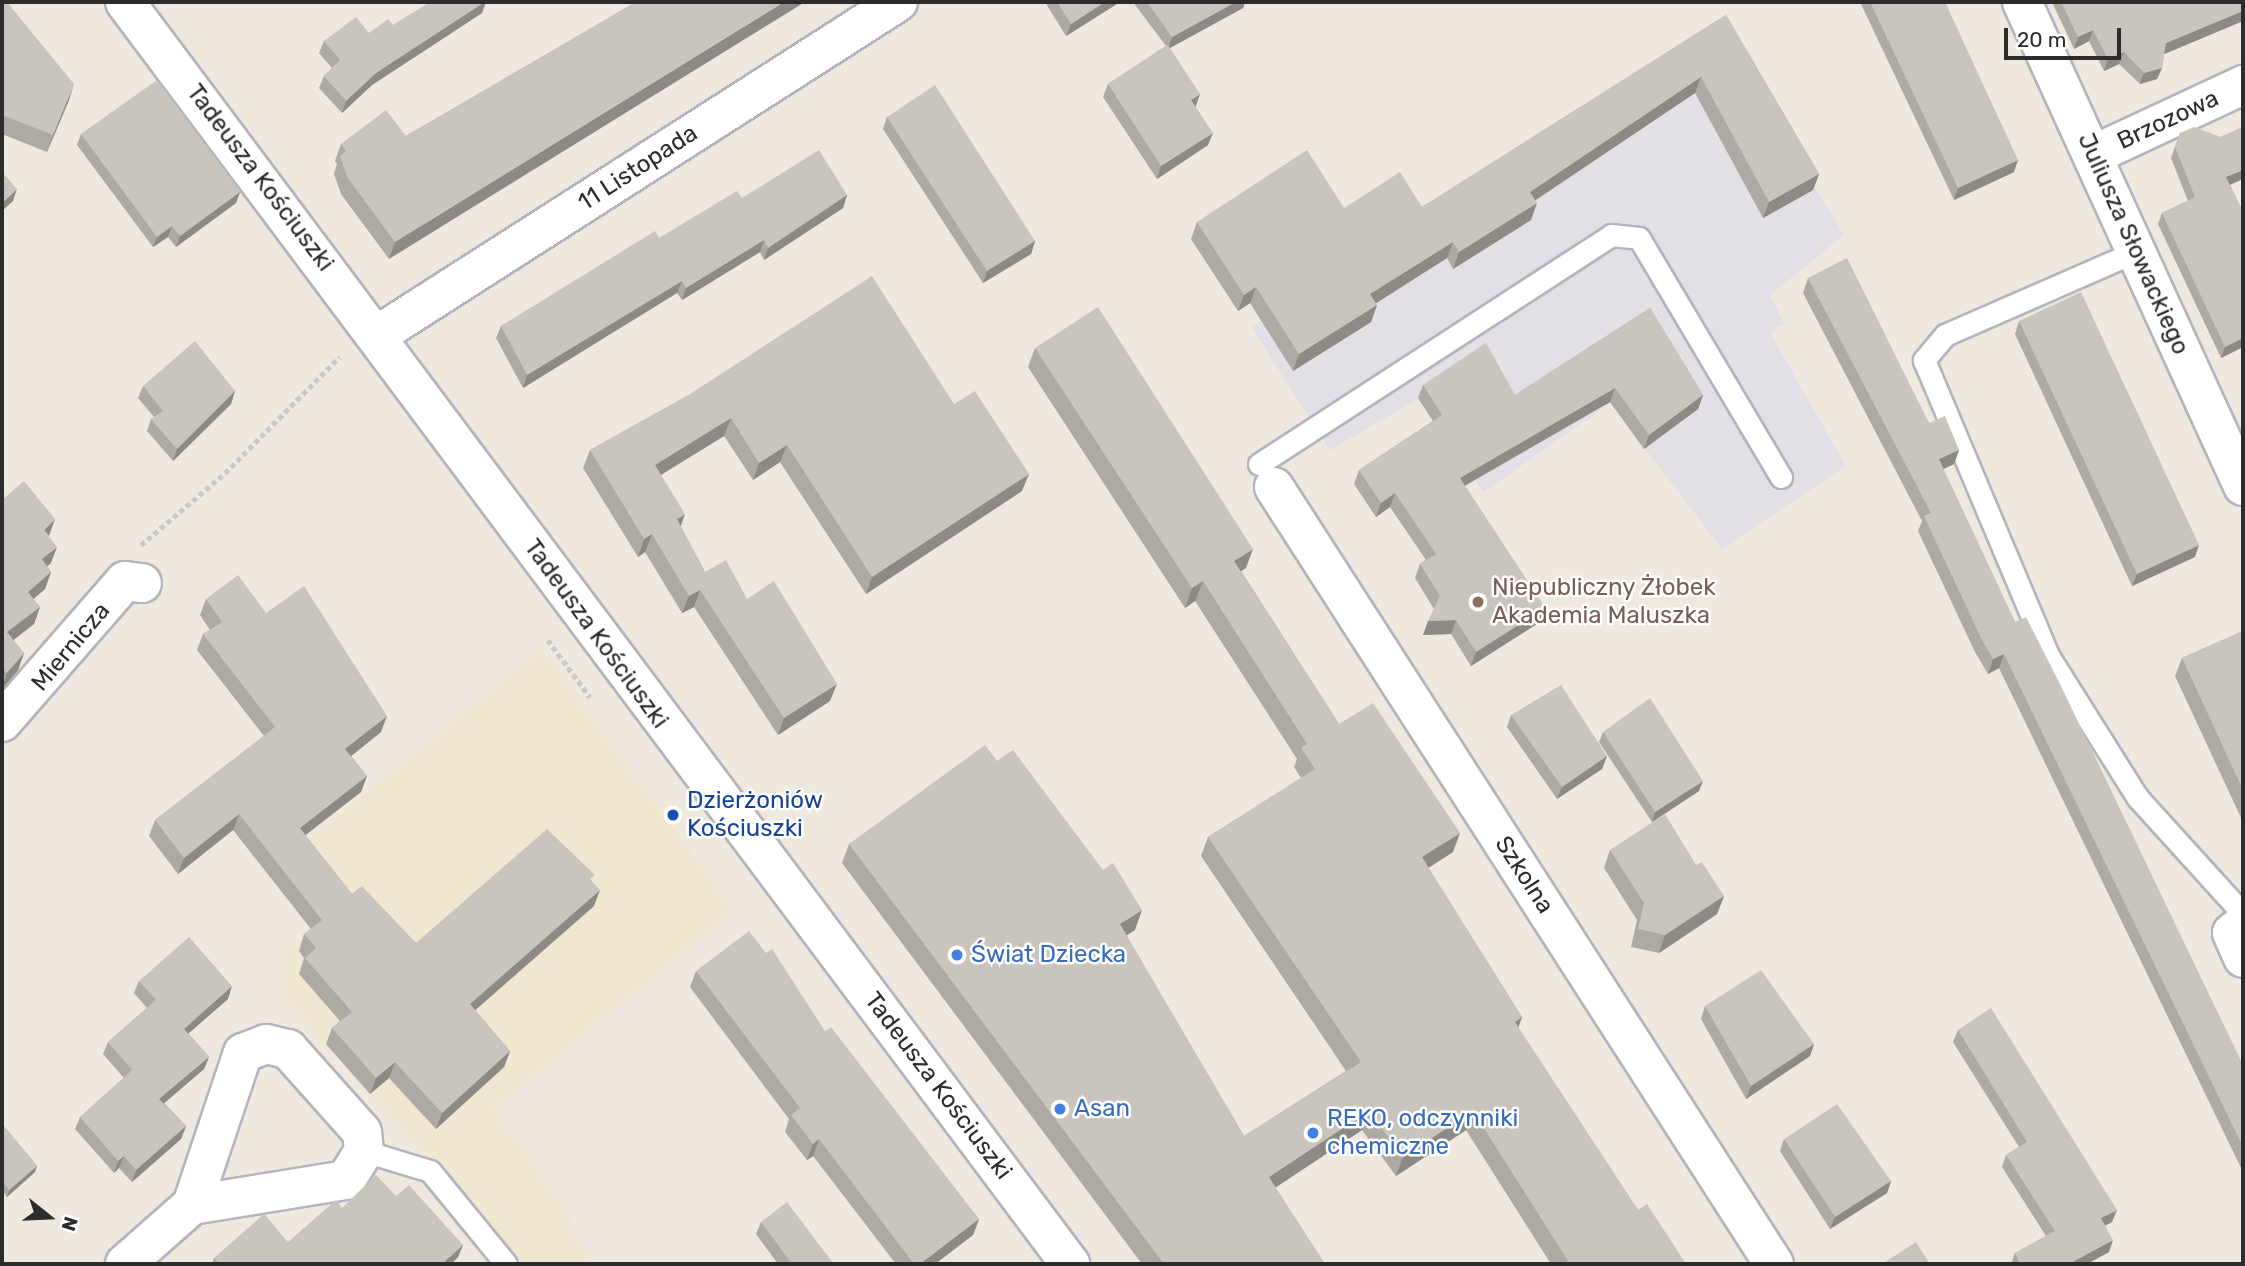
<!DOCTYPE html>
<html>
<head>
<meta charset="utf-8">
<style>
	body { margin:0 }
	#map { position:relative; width:2245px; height:1266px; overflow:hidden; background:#eee8df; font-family:Rubik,sans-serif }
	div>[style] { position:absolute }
	.industrial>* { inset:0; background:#e2dfe6 }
	.education>* { inset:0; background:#efe7cf }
	.path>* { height:4.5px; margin-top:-2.25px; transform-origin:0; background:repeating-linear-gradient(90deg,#c8c8c8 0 5px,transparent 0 8.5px) }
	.roads { filter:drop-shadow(2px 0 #b2b4bf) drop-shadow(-2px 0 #b2b4bf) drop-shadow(0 2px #b2b4bf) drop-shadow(0 -2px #b2b4bf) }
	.lane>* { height:21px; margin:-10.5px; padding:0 10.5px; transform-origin:10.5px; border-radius:10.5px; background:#fff }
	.street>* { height:38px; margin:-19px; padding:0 19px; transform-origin:19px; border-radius:19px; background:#fff }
	.secondary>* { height:38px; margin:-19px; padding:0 19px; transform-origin:19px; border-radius:19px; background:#fff }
	.wall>* { inset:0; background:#ada9a3 }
	.shaded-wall>* { inset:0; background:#8d8a85 }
	.building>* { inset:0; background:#c9c5be }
	.dots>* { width:19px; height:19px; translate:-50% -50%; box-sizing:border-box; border:4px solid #fff; border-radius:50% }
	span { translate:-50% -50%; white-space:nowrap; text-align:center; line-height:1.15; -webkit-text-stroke:5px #fff; paint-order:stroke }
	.street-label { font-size:24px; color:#2c2c2c }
	.education-label { font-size:24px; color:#785e54 }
	.left { translate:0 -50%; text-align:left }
	.transit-label { font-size:24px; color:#164399 }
	.shop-label { font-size:24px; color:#366cbe }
	.frame { position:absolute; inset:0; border:4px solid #2c2c2c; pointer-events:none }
	.north { position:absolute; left:14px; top:1182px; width:70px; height:70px; -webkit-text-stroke:5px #fff; paint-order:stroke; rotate:108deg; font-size:19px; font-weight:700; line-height:28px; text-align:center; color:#2c2c2c }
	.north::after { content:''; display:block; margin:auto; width:24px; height:32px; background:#2c2c2c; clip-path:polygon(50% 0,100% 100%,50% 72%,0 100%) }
	.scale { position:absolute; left:2004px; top:28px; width:117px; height:32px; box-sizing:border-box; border:4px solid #2c2c2c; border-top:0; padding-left:9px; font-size:21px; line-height:24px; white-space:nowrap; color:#2c2c2c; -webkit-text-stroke:5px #fff; paint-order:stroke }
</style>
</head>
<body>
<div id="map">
	<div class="industrial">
		<i style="clip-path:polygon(1720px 31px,1844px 235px,1770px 295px,1784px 323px,1770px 333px,1846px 466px,1722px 549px,1610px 403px,1484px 492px,1418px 399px,1330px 450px,1251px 327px)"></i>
	</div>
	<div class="education">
		<i style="clip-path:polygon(541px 648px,735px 911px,494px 1109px,572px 1218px,568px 1228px,595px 1264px,493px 1264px,420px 1179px,437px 1168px,281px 996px,281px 956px,312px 930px,297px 849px)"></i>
	</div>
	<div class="path">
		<i style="left:141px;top:545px;width:111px;rotate:-40.6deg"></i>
		<i style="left:225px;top:473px;width:163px;rotate:-45.5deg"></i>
		<i style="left:548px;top:640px;width:71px;rotate:53.6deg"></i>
	</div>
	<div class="roads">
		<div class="lane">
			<i style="left:2137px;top:251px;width:210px;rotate:156.4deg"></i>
			<i style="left:1945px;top:335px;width:33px;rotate:130deg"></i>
			<i style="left:1924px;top:360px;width:322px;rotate:67.2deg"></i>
			<i style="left:2049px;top:657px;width:165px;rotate:57.8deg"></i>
			<i style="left:2137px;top:797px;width:158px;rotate:47.8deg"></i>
			<i style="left:1259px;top:464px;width:420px;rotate:-33deg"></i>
			<i style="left:1611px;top:235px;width:28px;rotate:6deg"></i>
			<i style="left:1639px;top:238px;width:278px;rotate:59.3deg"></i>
			<i style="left:364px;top:1151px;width:69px;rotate:16.9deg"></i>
			<i style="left:430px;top:1171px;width:120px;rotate:50.7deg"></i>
		</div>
		<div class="street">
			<i style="left:2022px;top:2px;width:532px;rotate:65.46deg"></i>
			<i style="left:2093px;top:155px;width:166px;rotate:-25deg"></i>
			<i style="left:379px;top:334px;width:616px;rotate:-32.61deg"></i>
			<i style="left:1274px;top:487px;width:924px;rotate:57.24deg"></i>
			<i style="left:2px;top:722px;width:187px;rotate:-48.9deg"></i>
			<i style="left:125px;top:581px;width:17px;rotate:7deg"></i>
			<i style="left:2243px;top:924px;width:14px;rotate:141deg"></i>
			<i style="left:2232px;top:933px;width:27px;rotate:66deg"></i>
			<i style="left:125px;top:1264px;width:89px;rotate:-41.4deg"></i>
			<i style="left:192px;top:1205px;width:160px;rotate:-71.5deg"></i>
			<i style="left:243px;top:1053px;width:25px;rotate:-21deg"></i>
			<i style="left:266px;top:1044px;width:23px;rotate:13deg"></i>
			<i style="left:288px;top:1049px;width:111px;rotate:48.3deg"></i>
			<i style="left:362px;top:1132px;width:19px;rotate:84deg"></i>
			<i style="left:364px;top:1151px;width:34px;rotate:122deg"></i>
			<i style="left:346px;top:1180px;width:156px;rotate:170.8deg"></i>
		</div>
		<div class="secondary">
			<i style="left:125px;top:2px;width:1577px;rotate:53.17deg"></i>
		</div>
	</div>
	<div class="wall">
		<i style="clip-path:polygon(2px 2px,69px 100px,47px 152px,2px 134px)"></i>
		<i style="clip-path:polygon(636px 2px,389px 259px,341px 194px,334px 174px,337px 164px,335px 161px,341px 144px,406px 136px)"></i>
		<i style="clip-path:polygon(1045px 2px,1120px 2px,1066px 36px)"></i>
		<i style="clip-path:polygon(1133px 2px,1245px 2px,1243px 8px,1170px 48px,1196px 106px,1195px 106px,1208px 145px,1157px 179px,1103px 97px,1108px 84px,1166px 46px)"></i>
		<i style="clip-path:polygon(1860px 2px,1945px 2px,2014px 172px,1954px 200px)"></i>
		<i style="clip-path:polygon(2052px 2px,2243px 2px,2243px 21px,2164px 54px,2162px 68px,2157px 79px,2140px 84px,2119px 64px,2104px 71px,2089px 41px,2074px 49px)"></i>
		<i style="clip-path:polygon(482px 13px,372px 85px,342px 113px,319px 88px,324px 76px,332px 68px,319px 53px,324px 41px,369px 33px,393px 25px)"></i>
		<i style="clip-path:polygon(1726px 15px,1819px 174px,1813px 190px,1763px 218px,1695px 93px,1535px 200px,1531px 220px,1453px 269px,1447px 258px,1375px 303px,1377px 305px,1371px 322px,1293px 371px,1250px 303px,1238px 311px,1191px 239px,1197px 222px,1344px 208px,1422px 207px)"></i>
		<i style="clip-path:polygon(887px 117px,1035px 241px,1031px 254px,983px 283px,883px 129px)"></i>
		<i style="clip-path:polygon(2243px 127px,2243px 179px,2230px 185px,2243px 212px,2243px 347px,2221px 358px,2158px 224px,2162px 213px,2188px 201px,2171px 158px,2180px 133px,2221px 137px)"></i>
		<i style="clip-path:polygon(81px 134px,240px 192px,236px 203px,176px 247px,168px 237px,153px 247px,77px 145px)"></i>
		<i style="clip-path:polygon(847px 195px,843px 208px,764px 260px,760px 252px,682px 300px,677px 293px,523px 388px,496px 338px,501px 326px,659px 238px,742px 198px)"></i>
		<i style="clip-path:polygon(1808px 278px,1929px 423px,1959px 450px,1954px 464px,1943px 469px,2015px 622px,2243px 1065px,2243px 1172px,1999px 668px,1988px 674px,1975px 652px,1918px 531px,1922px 521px,1803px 293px)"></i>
		<i style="clip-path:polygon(1650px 308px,1703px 395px,1698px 409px,1644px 449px,1610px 402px,1465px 486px,1545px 608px,1540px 622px,1471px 666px,1451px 634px,1423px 635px,1434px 609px,1415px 578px,1420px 564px,1426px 560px,1390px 507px,1376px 517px,1354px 484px,1359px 470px,1433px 421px,1418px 398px,1423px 385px,1515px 395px)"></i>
		<i style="clip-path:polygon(2019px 321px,2195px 557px,2132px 586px,2015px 334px)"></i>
		<i style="clip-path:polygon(1035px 348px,1246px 568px,1241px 571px,1339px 724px,1453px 852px,1428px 868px,1522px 1017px,1518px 1028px,1638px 1210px,1686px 1264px,1551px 1264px,1466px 1130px,1396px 1176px,1362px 1130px,1275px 1188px,1325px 1264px,1142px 1264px,842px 863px,849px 844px,997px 761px,1135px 930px,1126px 935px,1244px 1136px,1346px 1071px,1201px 856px,1208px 837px,1301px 778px,1294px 767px,1297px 759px,1195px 601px,1185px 608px,1028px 367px)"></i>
		<i style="clip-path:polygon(143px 386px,235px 391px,231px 404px,173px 461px,147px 431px,151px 419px,154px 417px,138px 398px)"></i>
		<i style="clip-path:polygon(687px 396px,954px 404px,1022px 491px,866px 594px,780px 462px,753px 480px,724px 436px,661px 475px,681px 527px,705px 572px,747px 599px,830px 701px,778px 735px,694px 607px,682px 613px,645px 552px,638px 557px,583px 468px,590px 450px)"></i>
		<i style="clip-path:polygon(2px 500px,49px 537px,51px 563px,47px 566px,51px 572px,45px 589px,33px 599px,40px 607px,34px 624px,13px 640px,24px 653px,18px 670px,2px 689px)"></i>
		<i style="clip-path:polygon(206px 599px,266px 613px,381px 732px,351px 756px,367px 776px,361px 792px,305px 835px,352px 894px,416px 943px,592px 882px,594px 906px,475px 1010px,510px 1051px,504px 1067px,436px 1129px,389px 1078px,370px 1094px,326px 1044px,332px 1028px,340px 1021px,299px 974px,304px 958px,299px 951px,304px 934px,311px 929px,233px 830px,178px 874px,149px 836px,155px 820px,264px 736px,197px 650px,203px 634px,210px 630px,200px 615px)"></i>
		<i style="clip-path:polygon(2243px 631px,2243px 822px,2175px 676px,2182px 658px)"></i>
		<i style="clip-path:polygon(1511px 715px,1607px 756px,1602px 769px,1557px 799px,1507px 727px)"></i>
		<i style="clip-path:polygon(1603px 732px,1699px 791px,1652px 822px,1599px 742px)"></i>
		<i style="clip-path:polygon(1610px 850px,1696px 865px,1724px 896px,1717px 914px,1659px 953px,1631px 947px,1637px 920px,1604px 868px)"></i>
		<i style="clip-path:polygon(696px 971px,825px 1031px,979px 1219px,973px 1235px,935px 1264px,896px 1264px,813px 1156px,807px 1160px,785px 1132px,789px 1119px,690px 987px)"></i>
		<i style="clip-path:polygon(139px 981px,228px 999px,188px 1033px,209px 1057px,204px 1069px,164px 1103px,186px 1126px,181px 1139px,132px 1182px,119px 1168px,114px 1173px,75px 1129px,80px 1117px,124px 1078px,103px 1054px,108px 1042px,147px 1008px,134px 993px)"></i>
		<i style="clip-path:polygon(1705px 1006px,1814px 1044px,1810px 1056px,1746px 1099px,1701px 1019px)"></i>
		<i style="clip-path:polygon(1958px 1030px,2112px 1222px,2105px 1226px,2109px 1252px,2087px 1264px,2011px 1264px,2015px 1253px,2046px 1236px,2002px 1167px,2006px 1155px,2019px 1147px,1953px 1042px)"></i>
		<i style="clip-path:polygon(2px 1124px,37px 1166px,35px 1172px,7px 1197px,2px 1190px)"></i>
		<i style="clip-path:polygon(1784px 1139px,1891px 1181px,1887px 1193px,1830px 1229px,1780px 1151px)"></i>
		<i style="clip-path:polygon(396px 1196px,463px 1245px,458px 1257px,451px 1264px,212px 1264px,214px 1258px,288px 1242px,342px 1208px)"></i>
		<i style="clip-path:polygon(761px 1222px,832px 1264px,778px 1264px,756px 1234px)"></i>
	</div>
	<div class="shaded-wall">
		<i style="clip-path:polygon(480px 2px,486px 2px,482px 13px,372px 85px,342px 113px,346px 101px,376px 73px)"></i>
		<i style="clip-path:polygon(784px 2px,805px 2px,389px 259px,395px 242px)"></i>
		<i style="clip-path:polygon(1105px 2px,1120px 2px,1066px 36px,1071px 24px)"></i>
		<i style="clip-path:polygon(1236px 2px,1245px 2px,1243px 8px,1168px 49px,1172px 37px)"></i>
		<i style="clip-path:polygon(2243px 11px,2243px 21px,2162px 55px,2166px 43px)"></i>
		<i style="clip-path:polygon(2093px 30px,2089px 41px,2074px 49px,2078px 37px)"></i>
		<i style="clip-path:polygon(2124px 52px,2119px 64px,2104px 71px,2108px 59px)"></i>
		<i style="clip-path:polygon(2162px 68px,2157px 79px,2140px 84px,2144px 73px)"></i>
		<i style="clip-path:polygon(1701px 77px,1695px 93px,1524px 208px,1530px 192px)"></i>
		<i style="clip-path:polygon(74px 84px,69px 100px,47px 152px,53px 135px)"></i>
		<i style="clip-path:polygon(1200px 94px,1196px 106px,1186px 112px,1191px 100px)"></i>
		<i style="clip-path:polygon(1213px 133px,1208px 145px,1157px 179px,1161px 166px)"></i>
		<i style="clip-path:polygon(2018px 160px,2014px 172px,1954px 200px,1958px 188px)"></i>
		<i style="clip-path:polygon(2243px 170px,2243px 179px,2222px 188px,2226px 177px)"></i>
		<i style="clip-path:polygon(1819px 174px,1813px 190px,1763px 218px,1769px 202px)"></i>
		<i style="clip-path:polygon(17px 189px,13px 201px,2px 211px,2px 203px)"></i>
		<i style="clip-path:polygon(240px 192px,236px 203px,176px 247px,180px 236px)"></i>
		<i style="clip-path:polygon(847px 195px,843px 208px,764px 260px,768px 248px)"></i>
		<i style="clip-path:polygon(1537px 203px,1531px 220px,1453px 269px,1459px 252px)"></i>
		<i style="clip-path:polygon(172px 226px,168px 237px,153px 247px,157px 237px)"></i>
		<i style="clip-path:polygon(764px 240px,760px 252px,682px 300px,686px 288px)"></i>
		<i style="clip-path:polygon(1035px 241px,1031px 254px,983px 283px,987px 271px)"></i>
		<i style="clip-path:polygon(1453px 242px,1447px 258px,1364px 311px,1370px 294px)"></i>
		<i style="clip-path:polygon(682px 281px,677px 293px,523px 388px,527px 375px)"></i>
		<i style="clip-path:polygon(1256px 287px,1250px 303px,1238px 311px,1244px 295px)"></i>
		<i style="clip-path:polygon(1377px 305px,1371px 322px,1293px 371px,1299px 354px)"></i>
		<i style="clip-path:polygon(2243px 338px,2243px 347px,2221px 358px,2225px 347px)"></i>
		<i style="clip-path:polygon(1615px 388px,1610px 402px,1455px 491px,1460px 478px)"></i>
		<i style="clip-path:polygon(235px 391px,231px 404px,173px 461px,177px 449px)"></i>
		<i style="clip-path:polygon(1703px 395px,1698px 409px,1644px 449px,1649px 435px)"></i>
		<i style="clip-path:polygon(731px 418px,724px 436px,649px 482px,655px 465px)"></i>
		<i style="clip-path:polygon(787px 445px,780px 462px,753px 480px,759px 463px)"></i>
		<i style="clip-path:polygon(1959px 450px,1954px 464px,1933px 474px,1939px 459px)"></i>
		<i style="clip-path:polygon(1029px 474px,1022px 491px,866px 594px,872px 577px)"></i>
		<i style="clip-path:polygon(1395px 493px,1390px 507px,1376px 517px,1381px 503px)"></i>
		<i style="clip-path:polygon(685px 514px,679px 531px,677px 519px)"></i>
		<i style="clip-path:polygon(55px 519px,49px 536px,44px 530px)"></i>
		<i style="clip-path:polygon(652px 534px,645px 552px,638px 557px,644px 539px)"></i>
		<i style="clip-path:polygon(2199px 545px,2195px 557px,2132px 586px,2137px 574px)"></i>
		<i style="clip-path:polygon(57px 547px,51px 563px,36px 576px,42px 559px)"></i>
		<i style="clip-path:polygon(1253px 549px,1246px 568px,1227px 580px,1234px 561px)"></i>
		<i style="clip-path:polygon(51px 572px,45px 589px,22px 609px,28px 592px)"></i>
		<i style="clip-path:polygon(1203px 581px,1195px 601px,1185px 608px,1192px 588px)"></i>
		<i style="clip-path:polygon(700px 590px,694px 607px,682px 613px,689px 596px)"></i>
		<i style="clip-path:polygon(40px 607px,34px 624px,2px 649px,7px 632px)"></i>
		<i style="clip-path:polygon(1545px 608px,1540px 622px,1471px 666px,1476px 652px)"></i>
		<i style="clip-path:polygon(1456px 620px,1451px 634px,1423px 635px,1428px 621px)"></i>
		<i style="clip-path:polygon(24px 653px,18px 670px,2px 689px,7px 673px)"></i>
		<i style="clip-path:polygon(2004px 654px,1999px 668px,1988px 674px,1993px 659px)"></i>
		<i style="clip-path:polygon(837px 684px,830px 701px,778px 735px,784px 718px)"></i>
		<i style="clip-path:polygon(387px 716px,381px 732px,340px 765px,345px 749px)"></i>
		<i style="clip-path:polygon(1607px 756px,1602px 769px,1557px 799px,1562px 787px)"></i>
		<i style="clip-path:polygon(367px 776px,361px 792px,294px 844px,300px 828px)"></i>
		<i style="clip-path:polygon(1703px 781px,1699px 791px,1652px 822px,1655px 812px)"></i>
		<i style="clip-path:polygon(239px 814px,233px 830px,178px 874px,184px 858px)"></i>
		<i style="clip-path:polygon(1460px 833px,1453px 852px,1414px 877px,1422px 857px)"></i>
		<i style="clip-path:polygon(600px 890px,594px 906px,464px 1020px,470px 1004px)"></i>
		<i style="clip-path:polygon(1724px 896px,1717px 914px,1659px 953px,1665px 935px)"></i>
		<i style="clip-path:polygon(1142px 910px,1135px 930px,1113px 944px,1120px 924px)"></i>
		<i style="clip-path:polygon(232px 986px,228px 999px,180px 1041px,184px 1029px)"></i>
		<i style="clip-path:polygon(1522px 1017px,1515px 1036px,1515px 1022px)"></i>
		<i style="clip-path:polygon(1814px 1044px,1810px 1056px,1746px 1099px,1751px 1086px)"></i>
		<i style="clip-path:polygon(510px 1051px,504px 1067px,436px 1129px,442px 1113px)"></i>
		<i style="clip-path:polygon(209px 1057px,204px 1069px,155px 1111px,159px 1099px)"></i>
		<i style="clip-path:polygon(395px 1062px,389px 1078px,370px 1094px,376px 1078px)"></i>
		<i style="clip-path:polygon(1369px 1111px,1362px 1130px,1261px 1197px,1269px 1177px)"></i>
		<i style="clip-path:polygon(1473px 1111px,1466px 1130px,1396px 1176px,1403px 1157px)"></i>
		<i style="clip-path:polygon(186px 1126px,181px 1139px,132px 1182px,136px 1170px)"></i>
		<i style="clip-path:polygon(819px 1139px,813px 1156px,807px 1160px,813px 1144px)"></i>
		<i style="clip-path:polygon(124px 1156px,119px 1168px,114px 1173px,118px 1161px)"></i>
		<i style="clip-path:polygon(37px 1166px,35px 1172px,7px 1197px,9px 1190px)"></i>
		<i style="clip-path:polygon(1891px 1181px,1887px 1193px,1830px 1229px,1835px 1217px)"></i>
		<i style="clip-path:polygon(2117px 1210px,2112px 1222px,2096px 1230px,2101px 1218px)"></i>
		<i style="clip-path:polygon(979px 1219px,973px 1235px,935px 1264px,920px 1264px)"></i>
		<i style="clip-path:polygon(2113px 1240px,2109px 1252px,2087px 1264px,2069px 1264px)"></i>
		<i style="clip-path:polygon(463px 1245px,458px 1257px,451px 1264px,442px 1264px)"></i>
	</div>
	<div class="building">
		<i style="clip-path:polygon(2px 2px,7px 2px,74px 84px,53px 135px,2px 115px)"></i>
		<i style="clip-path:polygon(430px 2px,485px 2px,376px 73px,346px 101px,324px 76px,340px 60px,324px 41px,356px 17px,369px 33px,388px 19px,393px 25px)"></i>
		<i style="clip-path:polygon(636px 2px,784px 2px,395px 242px,347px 177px,340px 156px,346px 151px,341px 144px,386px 110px,406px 136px)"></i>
		<i style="clip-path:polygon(1057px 2px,1105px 2px,1071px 24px)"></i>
		<i style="clip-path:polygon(1147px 2px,1236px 2px,1172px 37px)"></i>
		<i style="clip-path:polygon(1870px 2px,1945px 2px,2018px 160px,1958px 188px)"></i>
		<i style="clip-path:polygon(2061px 2px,2243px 2px,2243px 11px,2166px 43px,2162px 68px,2144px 73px,2124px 52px,2108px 59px,2093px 30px,2078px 37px)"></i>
		<i style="clip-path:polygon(1726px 15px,1819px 174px,1769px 202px,1701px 77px,1530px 192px,1537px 203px,1459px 252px,1453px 242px,1370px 294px,1377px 305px,1299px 354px,1256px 287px,1244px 295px,1197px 222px,1307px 150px,1344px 208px,1400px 172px,1422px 207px)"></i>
		<i style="clip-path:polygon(1168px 45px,1200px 94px,1191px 100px,1213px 133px,1161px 166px,1108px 84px)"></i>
		<i style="clip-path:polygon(157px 80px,240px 192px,180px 236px,172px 226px,157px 237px,81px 134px)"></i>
		<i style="clip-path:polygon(935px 85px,1035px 241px,987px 271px,887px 117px)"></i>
		<i style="clip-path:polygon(2194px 127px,2221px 137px,2243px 127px,2243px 170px,2226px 177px,2243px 212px,2243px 338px,2225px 347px,2162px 213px,2195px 197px,2175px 147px,2180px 133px)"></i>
		<i style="clip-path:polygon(819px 150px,847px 195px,768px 248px,764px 240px,686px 288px,682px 281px,527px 375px,501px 326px,655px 231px,659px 238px,737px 191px,742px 198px)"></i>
		<i style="clip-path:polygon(2px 172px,17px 189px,2px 203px)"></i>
		<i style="clip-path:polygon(1847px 258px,1929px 423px,1945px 416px,1959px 450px,1939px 459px,2015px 622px,2026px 617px,2059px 682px,2243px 1065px,2243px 1147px,2004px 654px,1993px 659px,1981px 638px,1924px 516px,1931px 513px,1808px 278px)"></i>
		<i style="clip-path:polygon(872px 276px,954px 404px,975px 391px,1029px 474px,872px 577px,787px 445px,759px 463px,731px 418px,655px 465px,685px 514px,677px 519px,705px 572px,726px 560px,747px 599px,774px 581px,837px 684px,784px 718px,700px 590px,689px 596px,652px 534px,644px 539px,590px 450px,687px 396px)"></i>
		<i style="clip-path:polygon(2081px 292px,2199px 545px,2137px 574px,2019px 321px)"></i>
		<i style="clip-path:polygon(1098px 307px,1253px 549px,1234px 561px,1339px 724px,1373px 703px,1460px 833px,1422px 857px,1522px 1017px,1515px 1022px,1638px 1210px,1647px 1204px,1686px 1264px,1570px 1264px,1473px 1111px,1403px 1157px,1369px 1111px,1269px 1177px,1325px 1264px,1164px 1264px,849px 844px,985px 745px,997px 761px,1013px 750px,1103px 870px,1113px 863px,1142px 910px,1120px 924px,1244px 1136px,1361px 1062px,1208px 837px,1315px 769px,1301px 748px,1307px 744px,1203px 581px,1192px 588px,1035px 348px)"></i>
		<i style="clip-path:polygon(1650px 308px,1703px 395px,1649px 435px,1615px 388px,1460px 478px,1545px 608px,1476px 652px,1456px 620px,1428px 621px,1440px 596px,1420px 564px,1436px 554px,1395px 493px,1381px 503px,1359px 470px,1442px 415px,1423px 385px,1486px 343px,1515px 395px)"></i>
		<i style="clip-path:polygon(195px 341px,235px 391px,177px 449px,151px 419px,163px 411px,143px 386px)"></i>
		<i style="clip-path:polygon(24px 481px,55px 519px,44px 530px,57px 547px,42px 559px,51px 572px,28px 592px,40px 607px,7px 632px,24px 653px,7px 673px,2px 668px,2px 500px)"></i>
		<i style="clip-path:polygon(238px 575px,266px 613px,304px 586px,387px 716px,345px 749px,367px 776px,300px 828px,352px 894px,362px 886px,416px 943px,547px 829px,595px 875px,590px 879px,600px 890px,470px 1004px,510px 1051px,442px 1113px,395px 1062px,376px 1078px,332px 1028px,352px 1012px,305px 958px,316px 948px,304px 934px,322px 920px,239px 814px,184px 858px,155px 820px,275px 727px,203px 634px,222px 622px,206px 599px)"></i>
		<i style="clip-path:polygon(2243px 631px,2243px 790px,2182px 658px)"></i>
		<i style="clip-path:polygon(1561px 685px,1607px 756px,1562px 787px,1511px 715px)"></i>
		<i style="clip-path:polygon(1650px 698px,1703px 781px,1655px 812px,1603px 732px)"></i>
		<i style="clip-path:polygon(1665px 814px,1696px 865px,1702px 862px,1724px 896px,1665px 935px,1638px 929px,1644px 903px,1610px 850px)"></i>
		<i style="clip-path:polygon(749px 931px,766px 953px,772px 949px,825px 1031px,831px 1027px,979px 1219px,920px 1264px,914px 1264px,819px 1139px,813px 1144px,791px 1115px,800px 1108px,696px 971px)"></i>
		<i style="clip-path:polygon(189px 937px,232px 986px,184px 1029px,209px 1057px,159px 1099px,186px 1126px,136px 1170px,124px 1156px,118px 1161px,80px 1117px,132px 1070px,108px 1042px,156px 1000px,139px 981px)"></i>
		<i style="clip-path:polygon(1761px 970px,1814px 1044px,1751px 1086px,1705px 1006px)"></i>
		<i style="clip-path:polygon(1991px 1008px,2117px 1210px,2101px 1218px,2113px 1240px,2069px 1264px,2020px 1264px,2015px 1253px,2055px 1231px,2006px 1155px,2027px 1142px,1958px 1030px)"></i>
		<i style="clip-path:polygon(1837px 1104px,1891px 1181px,1835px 1217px,1784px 1139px)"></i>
		<i style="clip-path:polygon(2px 1124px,37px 1166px,9px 1190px,2px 1181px)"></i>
		<i style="clip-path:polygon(376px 1175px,396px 1196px,409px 1185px,463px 1245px,442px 1264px,220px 1264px,214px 1258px,264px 1214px,288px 1242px,336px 1200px,342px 1208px)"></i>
		<i style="clip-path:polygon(787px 1202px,833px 1263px,831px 1264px,792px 1264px,761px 1222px)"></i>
		<i style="clip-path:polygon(1916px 1242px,1930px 1264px,1882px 1264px)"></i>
	</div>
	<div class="dots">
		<i style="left:1478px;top:602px;background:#8d6e63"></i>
		<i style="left:673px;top:815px;background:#1a4fb4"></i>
		<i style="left:957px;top:955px;background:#3f7fe0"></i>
		<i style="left:1060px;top:1109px;background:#3f7fe0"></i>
		<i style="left:1313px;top:1133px;background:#3f7fe0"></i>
	</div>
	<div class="street-label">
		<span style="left:2168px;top:120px;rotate:-25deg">Brzozowa</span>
		<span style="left:638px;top:168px;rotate:-33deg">11 Listopada</span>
		<span style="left:260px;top:178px;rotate:53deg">Tadeusza Kościuszki</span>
		<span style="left:2133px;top:244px;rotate:66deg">Juliusza Słowackiego</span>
		<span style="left:596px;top:634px;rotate:54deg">Tadeusza Kościuszki</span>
		<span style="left:71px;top:647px;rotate:-50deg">Miernicza</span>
		<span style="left:1524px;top:875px;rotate:57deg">Szkolna</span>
		<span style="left:938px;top:1086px;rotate:53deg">Tadeusza Kościuszki</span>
	</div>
	<div class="education-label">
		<span class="left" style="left:1492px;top:602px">Niepubliczny Żłobek<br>Akademia Maluszka</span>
	</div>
	<div class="transit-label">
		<span class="left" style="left:687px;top:815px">Dzierżoniów<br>Kościuszki</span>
	</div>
	<div class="shop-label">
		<span class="left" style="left:971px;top:955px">Świat Dziecka</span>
		<span class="left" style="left:1074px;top:1109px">Asan</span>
		<span class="left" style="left:1327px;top:1133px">REKO, odczynniki<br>chemiczne</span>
	</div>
	<div class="frame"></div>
	<div class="north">N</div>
	<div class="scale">20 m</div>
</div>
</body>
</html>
